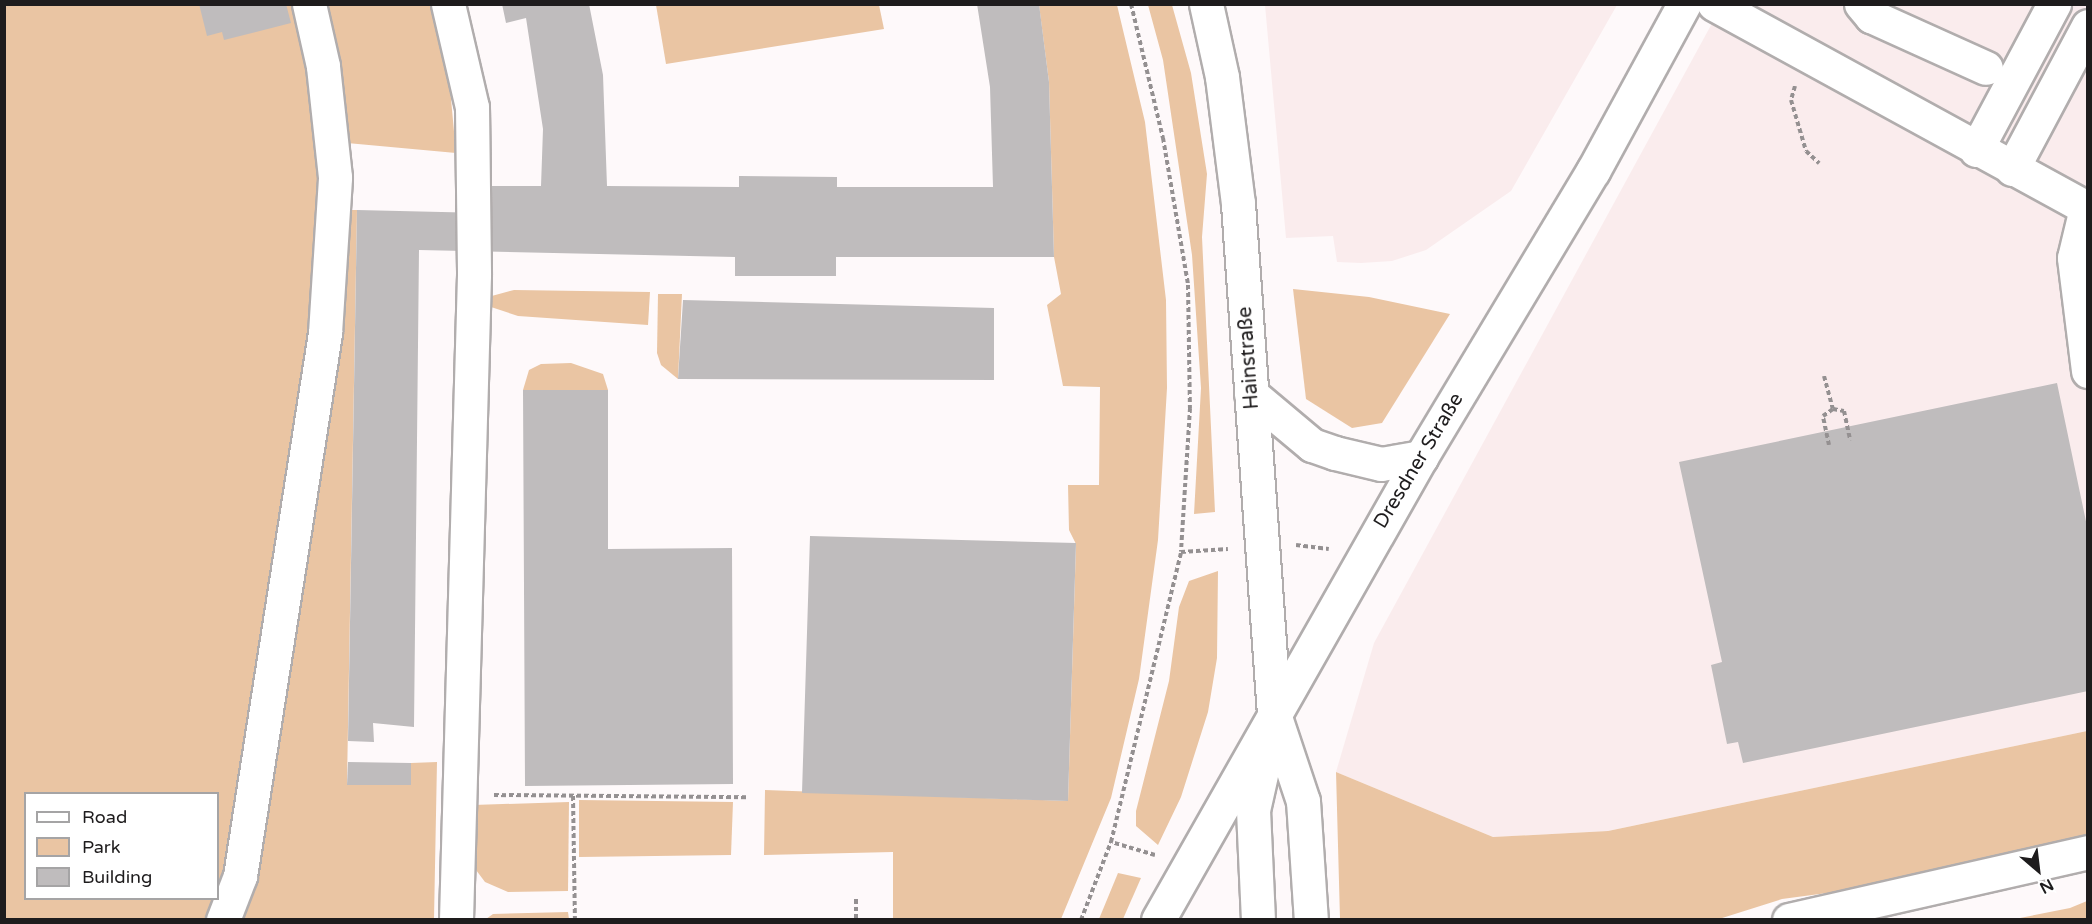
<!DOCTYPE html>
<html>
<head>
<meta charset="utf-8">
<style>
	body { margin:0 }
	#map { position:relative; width:2092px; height:924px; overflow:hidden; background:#fef9fa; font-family:"Varela Round",sans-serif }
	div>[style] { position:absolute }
	.built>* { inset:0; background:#faeced }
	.green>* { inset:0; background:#eac5a3 }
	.building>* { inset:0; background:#bfbcbd }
	.path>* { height:4px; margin-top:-2px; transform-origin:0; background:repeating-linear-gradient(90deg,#949091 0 4.5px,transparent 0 7.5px) }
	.roads { filter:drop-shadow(2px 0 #b1adad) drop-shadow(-2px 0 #b1adad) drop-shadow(0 2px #b1adad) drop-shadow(0 -2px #b1adad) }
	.minor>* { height:33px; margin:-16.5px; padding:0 16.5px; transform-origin:16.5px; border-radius:16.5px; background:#fff }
	.major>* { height:33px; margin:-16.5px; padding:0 16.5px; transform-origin:16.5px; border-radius:16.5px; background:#fff }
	span { translate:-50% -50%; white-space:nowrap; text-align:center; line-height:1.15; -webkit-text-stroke:4.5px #fff; paint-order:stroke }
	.street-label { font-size:20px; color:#1e1c1d }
	.frame { position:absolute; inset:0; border:6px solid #1e1c1d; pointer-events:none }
	.legend { position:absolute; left:24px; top:792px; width:195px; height:108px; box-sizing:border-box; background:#fff; border:2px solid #a5a4a5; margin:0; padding:8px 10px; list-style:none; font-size:18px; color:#1e1c1d }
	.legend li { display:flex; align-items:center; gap:12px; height:30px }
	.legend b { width:30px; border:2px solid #a5a4a5 }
	.north { position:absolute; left:2008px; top:840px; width:60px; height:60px; -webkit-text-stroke:4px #fff; paint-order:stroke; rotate:152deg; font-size:16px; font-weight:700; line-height:24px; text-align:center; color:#1e1c1d }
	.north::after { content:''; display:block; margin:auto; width:21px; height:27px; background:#1e1c1d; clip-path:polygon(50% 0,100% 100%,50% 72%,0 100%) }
</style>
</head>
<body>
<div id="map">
	<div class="built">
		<i style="clip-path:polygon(1265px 5px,1265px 4px,1617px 5px,1511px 191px,1426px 250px,1392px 261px,1361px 263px,1337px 262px,1333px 236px,1286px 238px)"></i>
		<i style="clip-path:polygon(1722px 5px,2087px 5px,2087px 731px,1608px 831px,1493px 837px,1336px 772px,1374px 643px)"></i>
	</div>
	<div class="green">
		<i style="clip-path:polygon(evenodd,5px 5px,430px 5px,450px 88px,456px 153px,347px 143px,348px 210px,357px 210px,347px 784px,411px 785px,411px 763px,437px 762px,434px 919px,5px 920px,5px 5px,26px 794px,218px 794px,218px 898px,26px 898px,26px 794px)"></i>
		<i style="clip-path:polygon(656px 5px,879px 5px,884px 29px,666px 64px)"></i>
		<i style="clip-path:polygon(1039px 5px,1117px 5px,1145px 122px,1166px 300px,1167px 388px,1158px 540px,1139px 679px,1111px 798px,1061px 919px,893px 919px,893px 852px,764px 855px,765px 790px,1068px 801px,1076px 544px,1069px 530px,1068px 485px,1099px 485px,1100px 387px,1063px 386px,1047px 305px,1061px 294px,1054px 257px,1049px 82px)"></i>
		<i style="clip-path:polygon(1148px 5px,1172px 5px,1191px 73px,1207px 174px,1202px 237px,1215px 512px,1194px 514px,1201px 388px,1192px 255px,1163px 60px)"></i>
		<i style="clip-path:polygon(1293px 289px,1369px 297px,1450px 314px,1382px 423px,1352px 428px,1306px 399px)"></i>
		<i style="clip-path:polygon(514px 290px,650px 292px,648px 325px,518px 316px,491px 307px,488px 297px)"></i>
		<i style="clip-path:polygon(658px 294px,682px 294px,678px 379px,661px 365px,657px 353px)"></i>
		<i style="clip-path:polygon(571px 363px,603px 374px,608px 390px,523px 390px,529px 370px,541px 364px)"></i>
		<i style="clip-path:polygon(1218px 571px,1217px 658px,1208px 712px,1181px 797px,1158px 845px,1136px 826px,1136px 811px,1169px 681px,1179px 607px,1189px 581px)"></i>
		<i style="clip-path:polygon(2087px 731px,2087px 852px,2053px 863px,1782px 899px,1719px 919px,1340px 919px,1336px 772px,1493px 837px,1608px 831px)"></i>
		<i style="clip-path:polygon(579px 800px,733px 802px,731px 855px,579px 857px)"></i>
		<i style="clip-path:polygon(569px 802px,568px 891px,508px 892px,485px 882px,470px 862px,473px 805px)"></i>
		<i style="clip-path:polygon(1118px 873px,1141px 878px,1123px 919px,1099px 919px)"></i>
		<i style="clip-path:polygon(2087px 901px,2087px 919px,2015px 919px,2070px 908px)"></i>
		<i style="clip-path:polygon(568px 912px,569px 919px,486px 919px,493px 914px)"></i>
	</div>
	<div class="building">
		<i style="clip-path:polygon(199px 4px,286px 4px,291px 23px,224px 40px,222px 32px,207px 36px)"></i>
		<i style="clip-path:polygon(502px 4px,589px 4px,603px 75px,607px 186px,739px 187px,739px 176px,837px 177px,837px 187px,993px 187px,990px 87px,977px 4px,1039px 4px,1049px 82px,1054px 257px,836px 257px,836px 276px,735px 276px,735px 257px,419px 250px,414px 727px,373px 723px,374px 742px,348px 741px,357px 210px,484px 213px,483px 186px,541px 186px,543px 129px,526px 18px,506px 23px)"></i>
		<i style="clip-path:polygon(683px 300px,994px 308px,994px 380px,678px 379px)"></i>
		<i style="clip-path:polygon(2057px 383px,2088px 531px,2088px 691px,1743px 763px,1738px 742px,1727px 744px,1711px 665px,1722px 662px,1679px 462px)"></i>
		<i style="clip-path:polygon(523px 390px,608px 390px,608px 549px,732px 548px,733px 784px,525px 786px)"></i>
		<i style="clip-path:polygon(810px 536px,1076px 543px,1068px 801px,802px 793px)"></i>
		<i style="clip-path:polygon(348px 762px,411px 763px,411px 785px,347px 785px)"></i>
	</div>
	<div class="path">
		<i style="left:1131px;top:4px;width:138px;rotate:76.6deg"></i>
		<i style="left:1163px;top:138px;width:149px;rotate:80.3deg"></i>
		<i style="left:1188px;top:285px;width:123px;rotate:89.1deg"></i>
		<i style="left:1190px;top:408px;width:144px;rotate:93.6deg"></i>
		<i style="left:1795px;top:86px;width:15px;rotate:106deg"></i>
		<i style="left:1791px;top:100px;width:53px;rotate:73.6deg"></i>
		<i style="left:1806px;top:151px;width:18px;rotate:43deg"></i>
		<i style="left:1824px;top:376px;width:34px;rotate:75deg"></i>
		<i style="left:1833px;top:409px;width:11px;rotate:10deg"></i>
		<i style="left:1844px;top:411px;width:30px;rotate:78deg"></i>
		<i style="left:1829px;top:445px;width:30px;rotate:-102deg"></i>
		<i style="left:1823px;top:416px;width:12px;rotate:-35deg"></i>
		<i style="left:1296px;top:545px;width:33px;rotate:7deg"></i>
		<i style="left:494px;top:795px;width:254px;rotate:0.5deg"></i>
		<i style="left:573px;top:796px;width:124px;rotate:89.1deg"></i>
		<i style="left:1155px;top:855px;width:46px;rotate:-163.5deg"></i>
		<i style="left:1111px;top:842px;width:298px;rotate:-76.4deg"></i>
		<i style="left:1181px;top:552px;width:47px;rotate:-3.7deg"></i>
		<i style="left:856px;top:899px;width:21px;rotate:90deg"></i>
		<i style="left:1081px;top:920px;width:84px;rotate:-69deg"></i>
	</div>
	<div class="roads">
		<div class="minor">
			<i style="left:448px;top:4px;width:106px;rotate:76.9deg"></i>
			<i style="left:472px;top:107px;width:168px;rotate:89.3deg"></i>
			<i style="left:474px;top:275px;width:645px;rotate:91.6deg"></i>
			<i style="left:1714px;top:4px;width:426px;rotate:28.7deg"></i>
			<i style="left:1861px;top:4px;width:16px;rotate:50deg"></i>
			<i style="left:1871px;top:16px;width:126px;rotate:24.3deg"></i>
			<i style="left:1976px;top:150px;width:166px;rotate:-61.9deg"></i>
			<i style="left:2012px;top:169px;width:162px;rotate:-62deg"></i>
			<i style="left:2086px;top:208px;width:51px;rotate:103.5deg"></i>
			<i style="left:2074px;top:258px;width:114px;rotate:82.9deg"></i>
			<i style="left:223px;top:920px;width:47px;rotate:-68.9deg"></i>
			<i style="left:240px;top:876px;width:550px;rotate:-81.1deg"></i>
			<i style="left:325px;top:333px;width:156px;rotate:-86.3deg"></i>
			<i style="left:335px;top:177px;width:112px;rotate:-96.2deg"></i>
			<i style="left:323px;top:66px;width:64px;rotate:-102.7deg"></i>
			<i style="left:1789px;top:920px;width:307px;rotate:-12.8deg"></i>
		</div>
		<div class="major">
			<i style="left:1206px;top:4px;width:75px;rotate:77.6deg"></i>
			<i style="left:1222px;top:77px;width:128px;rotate:82.8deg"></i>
			<i style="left:1238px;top:204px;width:511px;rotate:85.96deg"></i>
			<i style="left:1274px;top:714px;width:92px;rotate:71.6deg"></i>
			<i style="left:1303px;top:801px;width:119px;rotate:86.2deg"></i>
			<i style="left:1251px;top:394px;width:80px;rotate:39.9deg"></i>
			<i style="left:1312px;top:445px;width:24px;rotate:19deg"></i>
			<i style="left:1335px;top:453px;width:47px;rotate:13.4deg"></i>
			<i style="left:1381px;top:464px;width:41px;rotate:-9.9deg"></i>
			<i style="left:1158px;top:920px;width:532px;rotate:-60.4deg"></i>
			<i style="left:1421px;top:457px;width:334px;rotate:-59deg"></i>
			<i style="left:1593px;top:171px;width:190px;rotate:-61.4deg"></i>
			<i style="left:1258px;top:920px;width:110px;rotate:-92.6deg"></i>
			<i style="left:1253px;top:810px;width:64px;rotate:-77.3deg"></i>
		</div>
	</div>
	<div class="street-label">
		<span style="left:1249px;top:358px;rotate:-94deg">Hainstraße</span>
		<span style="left:1419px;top:461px;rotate:-59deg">Dresdner Straße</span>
	</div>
	<div class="frame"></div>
	<ul class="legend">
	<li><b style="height:8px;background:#fff"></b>Road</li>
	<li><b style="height:16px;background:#eac5a3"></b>Park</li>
	<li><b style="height:16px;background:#bfbcbd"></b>Building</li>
	</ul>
	<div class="north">N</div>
</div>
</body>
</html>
